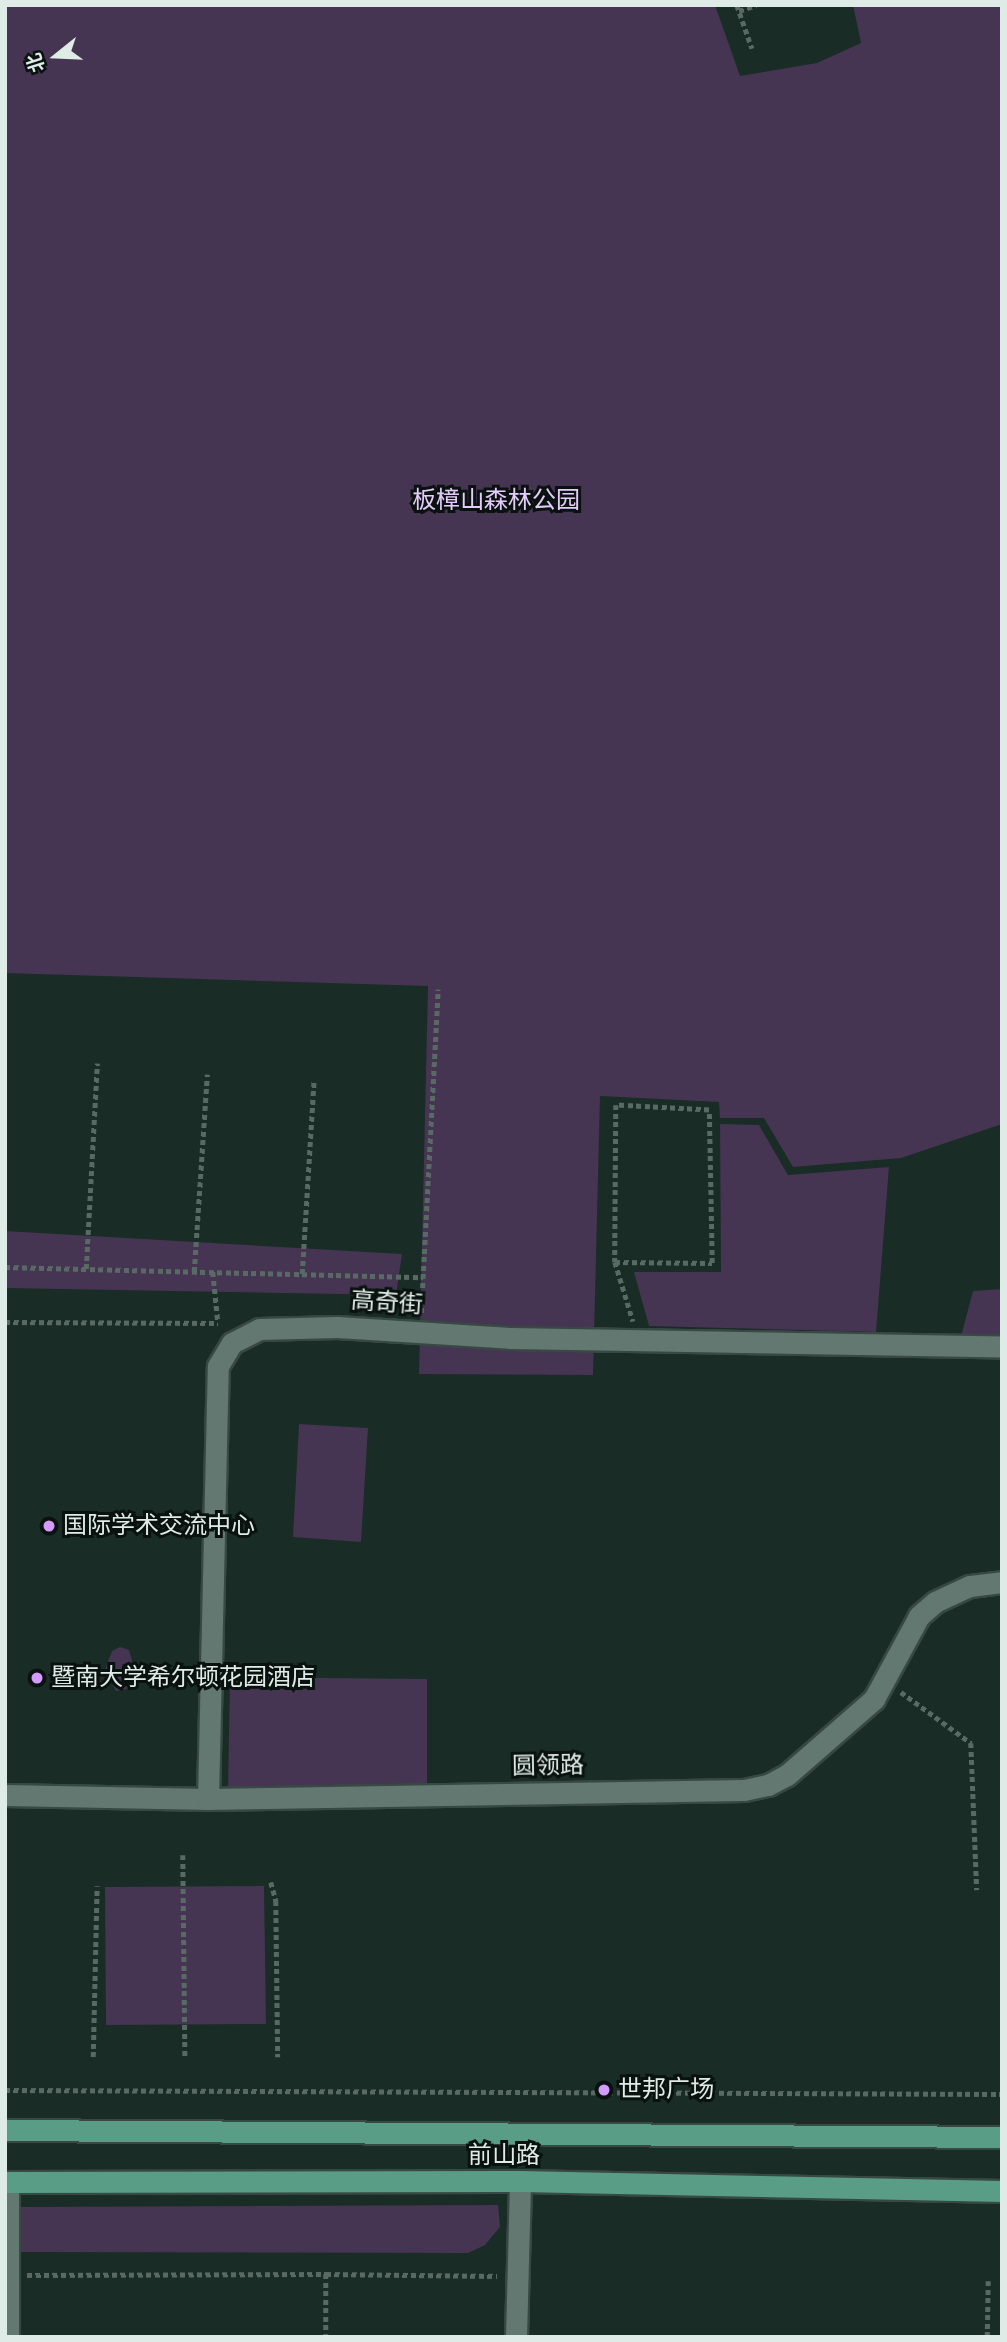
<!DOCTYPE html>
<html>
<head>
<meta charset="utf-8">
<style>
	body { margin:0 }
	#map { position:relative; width:1007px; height:2342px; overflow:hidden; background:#192c25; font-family:"Roboto Condensed","Noto Sans SC",sans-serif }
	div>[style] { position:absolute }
	.green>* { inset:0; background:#453452 }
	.path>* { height:4.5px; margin-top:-2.25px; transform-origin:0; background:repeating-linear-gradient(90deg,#596a64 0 5px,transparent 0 8.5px) }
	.roads { filter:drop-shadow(2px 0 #384843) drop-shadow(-2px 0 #384843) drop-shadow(0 2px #384843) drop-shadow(0 -2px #384843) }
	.minor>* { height:21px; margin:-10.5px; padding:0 10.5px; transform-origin:10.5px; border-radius:10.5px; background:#627870 }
	.major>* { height:21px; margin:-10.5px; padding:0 10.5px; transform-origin:10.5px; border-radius:10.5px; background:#599d87 }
	.dots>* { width:19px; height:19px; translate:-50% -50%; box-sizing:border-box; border:4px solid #0a120f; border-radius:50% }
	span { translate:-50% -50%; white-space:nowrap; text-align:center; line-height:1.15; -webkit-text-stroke:6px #0a120f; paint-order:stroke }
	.park-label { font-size:24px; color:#e5cbfa }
	.street-label { font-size:24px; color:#dfebe6 }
	.poi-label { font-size:24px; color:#dfebe6 }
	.left { translate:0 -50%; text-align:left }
	.frame { position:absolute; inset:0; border:7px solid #dfebe6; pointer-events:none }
	.north { position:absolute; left:21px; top:21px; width:70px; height:70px; -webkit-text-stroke:5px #0a120f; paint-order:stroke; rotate:252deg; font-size:19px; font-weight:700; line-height:28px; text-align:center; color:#dfebe6 }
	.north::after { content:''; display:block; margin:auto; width:24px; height:32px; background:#dfebe6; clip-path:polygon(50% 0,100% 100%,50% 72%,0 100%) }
</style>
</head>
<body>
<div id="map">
	<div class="green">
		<i style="clip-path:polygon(5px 5px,715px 5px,740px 76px,817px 63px,861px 43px,853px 5px,1002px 5px,1002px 1124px,901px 1158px,793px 1167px,764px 1118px,720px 1118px,719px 1102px,600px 1096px,593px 1375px,419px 1374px,428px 986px,5px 973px)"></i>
		<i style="clip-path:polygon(720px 1124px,759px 1125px,788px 1175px,889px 1167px,876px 1332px,649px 1326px,634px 1272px,721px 1272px)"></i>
		<i style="clip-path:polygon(5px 1231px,402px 1254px,396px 1295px,5px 1288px)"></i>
		<i style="clip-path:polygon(1002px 1289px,1002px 1341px,960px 1340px,973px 1291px)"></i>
		<i style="clip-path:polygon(299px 1424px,368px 1428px,361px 1542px,293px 1537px)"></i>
		<i style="clip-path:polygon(120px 1647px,129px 1650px,135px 1671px,131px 1688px,116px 1691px,105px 1670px,112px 1651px)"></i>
		<i style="clip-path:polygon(230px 1677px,427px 1679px,427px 1785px,228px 1789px)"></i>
		<i style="clip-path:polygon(264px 1886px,266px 2024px,106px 2025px,105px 1887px)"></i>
		<i style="clip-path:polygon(498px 2205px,500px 2227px,485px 2245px,468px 2253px,12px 2252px,14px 2207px)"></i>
	</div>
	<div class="path">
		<i style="left:737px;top:5px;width:46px;rotate:70.8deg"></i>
		<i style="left:739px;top:11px;width:18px;rotate:-19deg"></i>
		<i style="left:615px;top:1262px;width:97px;rotate:0.6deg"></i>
		<i style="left:712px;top:1263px;width:153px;rotate:-91.1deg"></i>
		<i style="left:709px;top:1110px;width:93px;rotate:-176.9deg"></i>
		<i style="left:616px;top:1105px;width:157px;rotate:90.4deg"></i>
		<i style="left:615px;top:1262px;width:62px;rotate:73deg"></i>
		<i style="left:5px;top:1267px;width:418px;rotate:1.4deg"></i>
		<i style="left:86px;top:1269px;width:206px;rotate:-86.9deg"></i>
		<i style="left:194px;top:1272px;width:198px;rotate:-86.2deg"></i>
		<i style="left:213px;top:1272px;width:50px;rotate:84.3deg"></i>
		<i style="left:302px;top:1274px;width:194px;rotate:-86.5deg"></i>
		<i style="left:421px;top:1313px;width:324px;rotate:-87deg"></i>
		<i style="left:5px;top:1322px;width:213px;rotate:0.3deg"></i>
		<i style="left:901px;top:1692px;width:87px;rotate:36.1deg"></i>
		<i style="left:971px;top:1743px;width:147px;rotate:87.7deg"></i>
		<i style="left:183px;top:1855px;width:202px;rotate:89.4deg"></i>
		<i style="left:271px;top:1882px;width:20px;rotate:75deg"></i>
		<i style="left:276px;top:1901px;width:156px;rotate:89.3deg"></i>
		<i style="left:93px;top:2057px;width:171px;rotate:-88.7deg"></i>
		<i style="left:5px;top:2090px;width:997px;rotate:0.23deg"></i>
		<i style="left:326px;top:2274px;width:171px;rotate:0.7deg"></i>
		<i style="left:27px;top:2275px;width:299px;rotate:-0.2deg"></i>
		<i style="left:326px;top:2274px;width:63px;rotate:90deg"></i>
		<i style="left:987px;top:2337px;width:56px;rotate:-89deg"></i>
	</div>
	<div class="roads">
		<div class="minor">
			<i style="left:5px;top:1795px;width:203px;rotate:1.1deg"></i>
			<i style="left:208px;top:1799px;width:536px;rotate:-0.96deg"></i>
			<i style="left:744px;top:1790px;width:25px;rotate:-12deg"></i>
			<i style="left:768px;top:1785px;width:21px;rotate:-28deg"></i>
			<i style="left:787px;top:1775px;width:116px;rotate:-41.1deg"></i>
			<i style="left:874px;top:1699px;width:94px;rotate:-61.5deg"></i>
			<i style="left:919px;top:1616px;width:21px;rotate:-41deg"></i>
			<i style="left:935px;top:1602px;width:38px;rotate:-25deg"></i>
			<i style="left:970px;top:1586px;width:32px;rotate:-7deg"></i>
			<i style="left:208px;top:1799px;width:433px;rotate:-88.7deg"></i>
			<i style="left:218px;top:1366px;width:27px;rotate:-59deg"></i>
			<i style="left:232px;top:1343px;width:30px;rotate:-27deg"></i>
			<i style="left:259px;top:1329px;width:78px;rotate:-1.5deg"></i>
			<i style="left:337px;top:1327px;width:173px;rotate:3.6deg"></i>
			<i style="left:510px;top:1338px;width:492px;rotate:1deg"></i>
			<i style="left:8px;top:2182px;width:155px;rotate:90deg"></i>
			<i style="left:516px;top:2337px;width:156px;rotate:-88.5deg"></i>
		</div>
		<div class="major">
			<i style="left:5px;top:2130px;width:997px;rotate:0.4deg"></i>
			<i style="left:5px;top:2182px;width:515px;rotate:-0.11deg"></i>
			<i style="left:520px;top:2181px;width:482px;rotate:1.2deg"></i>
		</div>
	</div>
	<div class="dots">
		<i style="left:49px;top:1526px;background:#d39cfc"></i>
		<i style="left:37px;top:1678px;background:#d39cfc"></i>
		<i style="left:604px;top:2090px;background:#d39cfc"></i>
	</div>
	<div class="park-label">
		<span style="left:496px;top:501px">板樟山森林公园</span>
	</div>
	<div class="street-label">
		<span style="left:387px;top:1303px;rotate:4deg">高奇街</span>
		<span style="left:548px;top:1766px;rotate:-1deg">圆领路</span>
		<span style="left:504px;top:2156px">前山路</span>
	</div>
	<div class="poi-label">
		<span class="left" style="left:63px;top:1526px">国际学术交流中心</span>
		<span class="left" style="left:51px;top:1678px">暨南大学希尔顿花园酒店</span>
		<span class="left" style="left:618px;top:2090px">世邦广场</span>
	</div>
	<div class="frame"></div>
	<div class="north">北</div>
</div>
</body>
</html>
